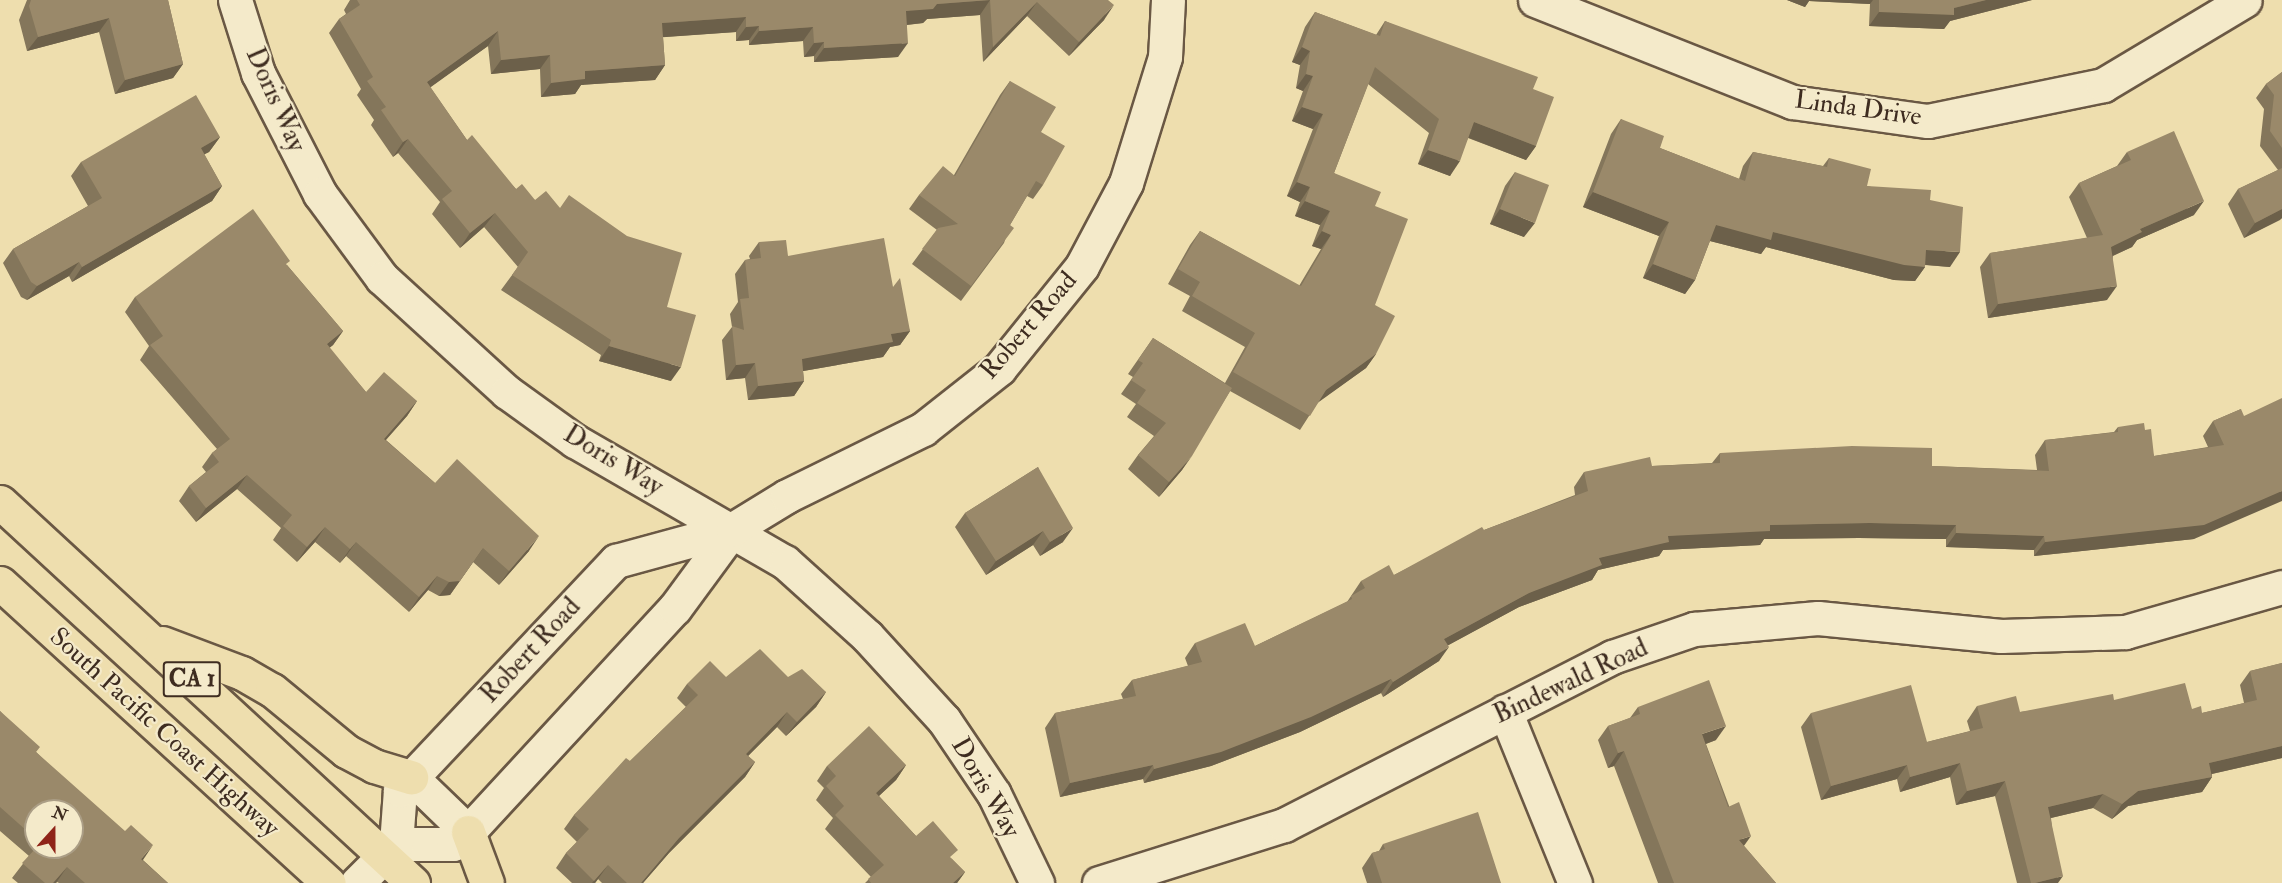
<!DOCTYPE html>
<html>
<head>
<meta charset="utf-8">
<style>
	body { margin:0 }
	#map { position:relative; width:2282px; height:883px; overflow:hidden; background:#eedeae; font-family:"IM FELL Double Pica",serif }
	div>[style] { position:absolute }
	.roads { filter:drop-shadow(2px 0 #6a5844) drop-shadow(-2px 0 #6a5844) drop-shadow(0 2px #6a5844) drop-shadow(0 -2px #6a5844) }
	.minor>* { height:33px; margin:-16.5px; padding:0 16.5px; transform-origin:16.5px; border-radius:16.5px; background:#f4eaca }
	.highway>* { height:33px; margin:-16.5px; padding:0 16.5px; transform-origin:16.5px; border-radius:16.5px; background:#eedeae }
	.wall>* { inset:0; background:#84765b }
	.shaded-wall>* { inset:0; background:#6c604a }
	.building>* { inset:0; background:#9a896a }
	span { translate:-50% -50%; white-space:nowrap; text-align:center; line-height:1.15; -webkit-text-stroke:4.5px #f4eaca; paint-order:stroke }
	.shield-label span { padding:2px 4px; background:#f4eaca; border:2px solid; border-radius:4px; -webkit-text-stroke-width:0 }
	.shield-label { font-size:24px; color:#3e2c20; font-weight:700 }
	.street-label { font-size:26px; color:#3e2c20 }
	.north { position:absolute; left:24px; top:799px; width:60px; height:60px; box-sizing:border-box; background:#f4eaca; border:2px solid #ab9e86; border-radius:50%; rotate:21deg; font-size:16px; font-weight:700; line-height:24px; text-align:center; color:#3e2c20 }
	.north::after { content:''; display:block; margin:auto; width:21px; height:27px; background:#8f2418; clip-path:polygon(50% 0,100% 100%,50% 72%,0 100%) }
</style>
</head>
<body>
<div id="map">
	<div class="roads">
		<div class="minor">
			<i style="left:235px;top:0;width:77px;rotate:72.5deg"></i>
			<i style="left:258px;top:73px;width:136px;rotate:62.9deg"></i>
			<i style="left:320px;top:194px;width:104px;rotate:53.6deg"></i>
			<i style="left:382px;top:278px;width:169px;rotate:42.4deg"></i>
			<i style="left:507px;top:392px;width:84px;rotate:35.8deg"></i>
			<i style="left:575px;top:441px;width:242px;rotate:30deg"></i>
			<i style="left:785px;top:562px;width:110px;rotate:42.1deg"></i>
			<i style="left:867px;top:636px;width:114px;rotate:47.5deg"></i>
			<i style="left:944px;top:720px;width:89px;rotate:56deg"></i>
			<i style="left:994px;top:794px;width:99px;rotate:64.2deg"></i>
			<i style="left:1535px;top:0;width:277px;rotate:21.6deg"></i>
			<i style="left:1792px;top:102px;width:137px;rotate:8deg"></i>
			<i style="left:1928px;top:121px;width:179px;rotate:-11.6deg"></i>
			<i style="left:2103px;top:85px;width:165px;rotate:-30.9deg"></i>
			<i style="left:1505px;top:711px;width:186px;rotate:67.9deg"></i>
			<i style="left:411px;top:777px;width:79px;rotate:44deg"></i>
			<i style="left:396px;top:844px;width:57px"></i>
			<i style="left:453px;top:844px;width:19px;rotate:-39deg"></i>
			<i style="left:468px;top:832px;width:305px;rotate:-47.3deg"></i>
			<i style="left:675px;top:608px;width:98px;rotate:-53.7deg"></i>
			<i style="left:357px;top:883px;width:55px;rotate:-45deg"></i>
			<i style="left:396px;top:844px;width:54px;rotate:-85.8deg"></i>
			<i style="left:400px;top:790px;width:315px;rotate:-46.7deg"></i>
			<i style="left:616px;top:561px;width:121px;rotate:-15.3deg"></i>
			<i style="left:733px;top:529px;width:63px;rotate:-31.4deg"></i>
			<i style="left:787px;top:496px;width:152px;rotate:-26.2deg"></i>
			<i style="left:923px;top:429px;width:97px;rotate:-38.3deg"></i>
			<i style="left:999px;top:369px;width:132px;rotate:-51.1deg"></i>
			<i style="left:1082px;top:266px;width:94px;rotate:-62.1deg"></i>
			<i style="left:1126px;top:183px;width:132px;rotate:-72.8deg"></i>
			<i style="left:1165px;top:57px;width:57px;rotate:-87deg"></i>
			<i style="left:1099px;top:883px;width:194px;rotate:-17.4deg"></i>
			<i style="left:1284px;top:825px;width:369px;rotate:-27.1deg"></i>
			<i style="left:1612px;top:657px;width:87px;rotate:-18.9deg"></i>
			<i style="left:1694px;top:629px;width:124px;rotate:-5.1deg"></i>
			<i style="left:1818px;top:618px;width:184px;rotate:5.6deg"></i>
			<i style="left:2001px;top:636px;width:124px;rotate:-1.8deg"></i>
			<i style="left:2125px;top:632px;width:163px;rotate:-16deg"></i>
		</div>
		<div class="highway">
			<i style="left:0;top:502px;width:562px;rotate:42.69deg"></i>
			<i style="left:0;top:583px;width:445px;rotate:42.4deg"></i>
			<i style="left:162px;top:643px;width:85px;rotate:20.6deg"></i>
			<i style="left:242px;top:673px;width:34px;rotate:30deg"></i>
			<i style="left:272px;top:690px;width:96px;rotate:39.5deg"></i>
			<i style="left:346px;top:751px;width:32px;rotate:28deg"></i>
			<i style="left:374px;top:766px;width:39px;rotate:17deg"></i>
			<i style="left:468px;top:832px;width:54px;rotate:69.6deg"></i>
		</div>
	</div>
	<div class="wall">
		<i style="clip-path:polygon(27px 0,168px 0,183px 64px,173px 78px,115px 94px,99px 32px,27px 51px,19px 20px)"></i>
		<i style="clip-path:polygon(350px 0,1108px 0,1104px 20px,1069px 56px,1027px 16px,983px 62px,980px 15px,927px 19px,923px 23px,907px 25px,898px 57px,814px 62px,814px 56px,804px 57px,803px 41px,749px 45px,749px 40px,736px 41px,736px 32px,663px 37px,665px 65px,655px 80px,581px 85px,575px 94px,541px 97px,540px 69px,491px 74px,488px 46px,430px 87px,467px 140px,516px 189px,535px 200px,560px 208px,667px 307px,671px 381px,599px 361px,601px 355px,501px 290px,518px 267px,484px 227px,460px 248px,432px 214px,440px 202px,398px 153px,393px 157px,371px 125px,374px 120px,357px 95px,361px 89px,329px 33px,339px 19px,346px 14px,344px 10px)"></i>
		<i style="clip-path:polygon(1787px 0,2032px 0,1950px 21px,1944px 29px,1869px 26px,1870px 4px,1809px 1px,1805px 7px)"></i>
		<i style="clip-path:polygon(1315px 12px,1376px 35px,1385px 21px,1533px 89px,1536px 146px,1526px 160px,1468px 138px,1450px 176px,1418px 164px,1429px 133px,1368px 84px,1334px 173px,1375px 206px,1375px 305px,1376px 354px,1366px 368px,1318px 402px,1300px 430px,1230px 391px,1182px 470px,1159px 497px,1128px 469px,1138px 455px,1154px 436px,1127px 417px,1136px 404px,1121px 394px,1133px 377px,1128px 374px,1153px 338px,1225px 383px,1245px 347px,1182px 311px,1190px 296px,1168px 284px,1190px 245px,1200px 231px,1299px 286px,1321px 249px,1312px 246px,1320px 225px,1295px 216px,1300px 202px,1287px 196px,1313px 129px,1292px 121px,1303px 91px,1296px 88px,1300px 65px,1292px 62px,1305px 27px)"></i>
		<i style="clip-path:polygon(2282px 72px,2282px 218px,2244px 238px,2228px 204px,2238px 189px,2278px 170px,2260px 146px,2264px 109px,2256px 98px,2266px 84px)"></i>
		<i style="clip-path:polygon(1010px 81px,1041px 132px,1043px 185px,1033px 199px,1027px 196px,1010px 225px,1004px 243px,961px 301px,912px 264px,937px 230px,909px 209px,919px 195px,954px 175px,1000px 95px)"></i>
		<i style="clip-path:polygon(1621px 119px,1660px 148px,1739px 179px,1743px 166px,1753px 152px,1823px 166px,1829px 158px,1867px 186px,1930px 200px,1950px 267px,1925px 265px,1925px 267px,1915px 281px,1894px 280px,1766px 247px,1761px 254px,1710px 241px,1695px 280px,1685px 294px,1643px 278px,1659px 236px,1583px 207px,1611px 134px)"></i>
		<i style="clip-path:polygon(220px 137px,209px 152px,204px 154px,222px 186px,212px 201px,72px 282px,69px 276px,27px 300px,21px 297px,3px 263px,13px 249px,88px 206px,71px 176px,81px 162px)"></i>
		<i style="clip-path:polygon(2127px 152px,2194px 215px,2137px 240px,2132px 247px,2113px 256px,2107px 300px,1988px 318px,1980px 267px,1990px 253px,2087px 238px,2069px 197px,2079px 183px,2117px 166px)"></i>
		<i style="clip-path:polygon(1515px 172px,1524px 237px,1490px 224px,1505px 186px)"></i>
		<i style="clip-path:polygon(759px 242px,788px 256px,893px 287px,910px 331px,900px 345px,890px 347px,883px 357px,803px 371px,804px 381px,794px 396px,748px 400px,745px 378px,726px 380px,722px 340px,732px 327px,730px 314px,738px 302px,735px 274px,745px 260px,750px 259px,749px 256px)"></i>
		<i style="clip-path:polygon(287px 265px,343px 331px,333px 345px,329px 348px,366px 392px,417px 401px,407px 416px,386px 440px,435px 483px,529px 551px,499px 585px,473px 562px,450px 595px,439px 596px,428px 590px,409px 612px,346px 556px,340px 563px,315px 542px,297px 562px,273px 540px,281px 528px,237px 489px,196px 522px,179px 501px,189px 486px,206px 472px,202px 467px,212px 453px,217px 449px,140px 360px,149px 346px,125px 312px,135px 297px)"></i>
		<i style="clip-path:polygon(2241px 409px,2194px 539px,2034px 556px,2034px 550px,1946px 547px,1946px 539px,1859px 538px,1764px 539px,1760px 545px,1663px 550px,1659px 556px,1598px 570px,1592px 580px,1519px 607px,1448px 645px,1439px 661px,1383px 697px,1381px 693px,1300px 732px,1211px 766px,1144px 783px,1143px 779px,1060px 797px,1045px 728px,1055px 713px,1123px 699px,1121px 694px,1132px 680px,1188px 666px,1185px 658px,1195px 643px,1255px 646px,1347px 602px,1361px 581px,1394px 575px,1484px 530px,1575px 495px,1574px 487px,1584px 472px,1652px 466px,1712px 463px,1720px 453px,1932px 466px,2037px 470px,2035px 455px,2045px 440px,2114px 432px,2118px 427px,2145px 430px,2154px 456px,2208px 447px,2203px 436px,2213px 421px)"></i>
		<i style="clip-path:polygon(1038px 467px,1063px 542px,1040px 556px,1033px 545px,986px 575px,955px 527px,965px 513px)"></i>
		<i style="clip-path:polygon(2282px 663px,2282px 758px,2212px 774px,2212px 777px,2202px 792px,2128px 806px,2112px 819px,2093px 808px,2051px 818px,2058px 883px,2017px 883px,1995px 796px,1956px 805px,1950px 777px,1900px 792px,1897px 779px,1821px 800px,1801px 727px,1811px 713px,1927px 742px,1970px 731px,1967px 721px,1977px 706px,2020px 712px,2114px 700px,2192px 709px,2202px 713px,2244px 703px,2240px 685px,2250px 671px)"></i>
		<i style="clip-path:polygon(726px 677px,788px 677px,826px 692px,816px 707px,786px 736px,777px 727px,748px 756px,755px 762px,745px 777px,669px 853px,643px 883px,602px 883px,598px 879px,595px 883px,572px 883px,556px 868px,566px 853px,577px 842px,564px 829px,574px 815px,686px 707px,677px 698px,687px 684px)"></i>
		<i style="clip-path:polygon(1638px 707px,1716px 740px,1706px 744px,1744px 846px,1776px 883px,1658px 883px,1614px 766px,1608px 768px,1598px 740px,1608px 726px,1630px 718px)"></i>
		<i style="clip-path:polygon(evenodd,0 711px,36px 752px,143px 860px,168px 883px,59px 883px,57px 882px,56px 883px,18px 883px,12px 878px,29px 856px,0 831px,0 711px,36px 811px,72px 847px,36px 847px,36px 811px)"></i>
		<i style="clip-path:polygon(906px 765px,896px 780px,879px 796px,916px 836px,952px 859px,965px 872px,957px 883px,865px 883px,871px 877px,825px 829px,833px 818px,816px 800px,824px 788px,817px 781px,827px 766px)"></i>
		<i style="clip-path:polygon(1383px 844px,1501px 883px,1367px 883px,1362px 868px,1372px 853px,1379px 851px)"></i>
	</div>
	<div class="shaded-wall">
		<i style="clip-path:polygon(990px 0,980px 15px,927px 19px,923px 23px,896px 26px,906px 11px,937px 4px)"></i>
		<i style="clip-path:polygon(1787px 0,1873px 0,1870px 4px,1809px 1px,1805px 7px)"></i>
		<i style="clip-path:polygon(1986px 0,2032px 0,1950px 21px,1944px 29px,1869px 26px,1879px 12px,1954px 8px)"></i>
		<i style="clip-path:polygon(1037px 2px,1027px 16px,983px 62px,993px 47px)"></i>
		<i style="clip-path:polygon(1114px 5px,1104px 20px,1069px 56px,1079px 42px)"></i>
		<i style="clip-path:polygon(746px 17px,736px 32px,652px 38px,662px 23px)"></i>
		<i style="clip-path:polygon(109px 18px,99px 32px,27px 51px,38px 37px)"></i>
		<i style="clip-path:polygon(759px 26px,749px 40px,736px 41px,746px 27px)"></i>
		<i style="clip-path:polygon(813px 27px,803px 41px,749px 45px,759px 31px)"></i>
		<i style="clip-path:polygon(498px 31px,488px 46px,417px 97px,427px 82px)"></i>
		<i style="clip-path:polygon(824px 42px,814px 56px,804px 57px,814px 43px)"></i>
		<i style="clip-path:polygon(908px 43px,898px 57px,814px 62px,824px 48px)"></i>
		<i style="clip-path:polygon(1302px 47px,1310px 51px,1300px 65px,1292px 62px)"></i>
		<i style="clip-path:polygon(550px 55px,540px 69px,491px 74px,501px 60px)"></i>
		<i style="clip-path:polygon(183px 64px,173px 78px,115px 94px,125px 80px)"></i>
		<i style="clip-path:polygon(665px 65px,655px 80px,581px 85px,575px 94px,541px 97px,551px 83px,585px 71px)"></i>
		<i style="clip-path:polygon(1306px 74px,1313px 76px,1303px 91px,1296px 88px)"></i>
		<i style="clip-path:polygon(1302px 107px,1323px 114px,1313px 129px,1292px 121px)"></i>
		<i style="clip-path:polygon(1474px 122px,1536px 146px,1526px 160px,1464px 136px)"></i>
		<i style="clip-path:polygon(220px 137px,209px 152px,190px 162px,201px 148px)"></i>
		<i style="clip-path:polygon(408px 139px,398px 153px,393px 157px,403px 142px)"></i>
		<i style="clip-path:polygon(1428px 150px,1460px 161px,1450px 176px,1418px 164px)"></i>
		<i style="clip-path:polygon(1297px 182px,1310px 187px,1300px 202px,1287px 196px)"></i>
		<i style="clip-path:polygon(222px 186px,212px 201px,72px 282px,82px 267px)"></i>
		<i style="clip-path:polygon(1593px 192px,1669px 222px,1659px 236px,1583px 207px)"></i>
		<i style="clip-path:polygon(1305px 201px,1330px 211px,1320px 225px,1295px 216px)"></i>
		<i style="clip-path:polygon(2204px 201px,2194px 215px,2137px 240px,2132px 247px,2101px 261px,2111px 247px,2140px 229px)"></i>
		<i style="clip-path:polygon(1500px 209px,1535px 223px,1524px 237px,1490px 224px)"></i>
		<i style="clip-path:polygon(2282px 209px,2282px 218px,2280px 220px,2244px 238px,2255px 223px)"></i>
		<i style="clip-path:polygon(495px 213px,484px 227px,460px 248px,470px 233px)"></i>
		<i style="clip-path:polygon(1716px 225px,1773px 232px,1925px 267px,1915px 281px,1894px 280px,1766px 247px,1761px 254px,1706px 240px)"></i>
		<i style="clip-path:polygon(1322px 231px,1331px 235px,1321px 249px,1312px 246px)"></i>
		<i style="clip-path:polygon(1926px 250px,1960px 252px,1950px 267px,1916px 264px)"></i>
		<i style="clip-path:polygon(79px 262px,69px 276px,27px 300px,37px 286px)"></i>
		<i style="clip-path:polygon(1653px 264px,1695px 280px,1685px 294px,1643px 278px)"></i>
		<i style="clip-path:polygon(2117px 286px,2107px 300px,1988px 318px,1998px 304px)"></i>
		<i style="clip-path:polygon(343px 331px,333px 345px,317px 358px,327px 344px)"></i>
		<i style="clip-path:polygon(910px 331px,900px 345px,890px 347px,883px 357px,792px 373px,802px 359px,891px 334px)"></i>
		<i style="clip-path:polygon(609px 346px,681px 367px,671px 381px,599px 361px)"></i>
		<i style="clip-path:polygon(1376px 354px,1366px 368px,1316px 404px,1326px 390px)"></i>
		<i style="clip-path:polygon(755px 363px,745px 378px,726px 380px,736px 365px)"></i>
		<i style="clip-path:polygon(804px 381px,794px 396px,748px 400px,758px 386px)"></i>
		<i style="clip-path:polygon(417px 401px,407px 416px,374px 453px,384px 439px)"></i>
		<i style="clip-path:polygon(1192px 456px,1182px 470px,1159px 497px,1169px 482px)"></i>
		<i style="clip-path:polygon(247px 475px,237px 489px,196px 522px,206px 508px)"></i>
		<i style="clip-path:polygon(2282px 491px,2282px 501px,2194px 539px,2034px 556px,2045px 542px)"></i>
		<i style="clip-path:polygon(1870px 523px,1956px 525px,1946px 539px,1859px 538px,1764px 539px,1760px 545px,1663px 550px,1659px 556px,1598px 570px,1592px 580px,1519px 607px,1434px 653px,1444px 639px,1529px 593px,1599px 558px,1668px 536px,1770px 525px)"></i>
		<i style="clip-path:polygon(325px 527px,315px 542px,297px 562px,307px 547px)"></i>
		<i style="clip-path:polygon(1073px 528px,1063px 542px,1040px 556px,1050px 542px)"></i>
		<i style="clip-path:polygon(1043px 531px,1033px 545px,986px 575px,996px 561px)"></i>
		<i style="clip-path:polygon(1956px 533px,2044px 536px,2034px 550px,1946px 547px)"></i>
		<i style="clip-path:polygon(539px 536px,529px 551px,499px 585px,509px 571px)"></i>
		<i style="clip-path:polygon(356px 542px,346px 556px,340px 563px,350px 549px)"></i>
		<i style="clip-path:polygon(483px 548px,450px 595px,439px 596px,449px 582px)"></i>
		<i style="clip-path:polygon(437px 576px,428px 590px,409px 612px,419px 597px)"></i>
		<i style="clip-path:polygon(1449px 647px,1439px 661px,1383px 697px,1393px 682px)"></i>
		<i style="clip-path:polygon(1391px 679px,1381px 693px,1300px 732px,1211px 766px,1144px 783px,1154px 769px)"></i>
		<i style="clip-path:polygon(826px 692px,816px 707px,786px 736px,797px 722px)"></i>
		<i style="clip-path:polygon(787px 712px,777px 727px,736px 768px,746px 754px)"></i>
		<i style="clip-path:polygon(1726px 726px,1716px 740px,1692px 749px,1702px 734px)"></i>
		<i style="clip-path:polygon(2282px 746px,2282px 758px,2198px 777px,2209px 763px)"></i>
		<i style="clip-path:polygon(1624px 751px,1614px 766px,1608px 768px,1618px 753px)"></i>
		<i style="clip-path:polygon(755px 762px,745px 777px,669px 853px,643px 883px,641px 883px,679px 838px)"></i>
		<i style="clip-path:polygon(1960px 763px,1950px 777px,1900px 792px,1910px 777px)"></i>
		<i style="clip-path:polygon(906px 765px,896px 780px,866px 808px,876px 793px)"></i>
		<i style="clip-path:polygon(1153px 765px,1143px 779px,1060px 797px,1070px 783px)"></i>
		<i style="clip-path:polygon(1907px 765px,1897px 779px,1821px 800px,1831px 786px)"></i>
		<i style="clip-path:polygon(2212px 777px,2202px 792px,2128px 806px,2112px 819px,2122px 804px,2138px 791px)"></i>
		<i style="clip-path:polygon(2005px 781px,1995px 796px,1956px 805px,1967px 791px)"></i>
		<i style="clip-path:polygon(2103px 794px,2093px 808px,2038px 821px,2048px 807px)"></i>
		<i style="clip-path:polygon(1751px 836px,1741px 850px,1739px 840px)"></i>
		<i style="clip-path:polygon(153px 845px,143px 860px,131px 873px,141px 859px)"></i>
		<i style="clip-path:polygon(608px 865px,598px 879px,595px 883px,592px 883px)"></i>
		<i style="clip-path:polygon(67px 867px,56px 883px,53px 883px)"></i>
		<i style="clip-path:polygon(965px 872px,957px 883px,953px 883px)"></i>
		<i style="clip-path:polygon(2063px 876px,2058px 883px,2035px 883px)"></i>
	</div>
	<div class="building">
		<i style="clip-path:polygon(31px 0,168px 0,183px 64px,125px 80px,109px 18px,38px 37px,29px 6px)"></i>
		<i style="clip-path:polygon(357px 0,1108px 0,1114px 5px,1079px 42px,1037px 2px,993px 47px,990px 0,937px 4px,933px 9px,906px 11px,908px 43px,824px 48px,824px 42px,814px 43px,813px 27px,759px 31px,759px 26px,746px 27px,746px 17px,662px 23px,665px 65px,585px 71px,585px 79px,551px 83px,550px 55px,501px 60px,498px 31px,427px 82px,467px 140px,472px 135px,516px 189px,522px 184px,535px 200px,546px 191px,560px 208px,569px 195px,627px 236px,682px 253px,667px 307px,696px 315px,681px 367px,609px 346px,611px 340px,512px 275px,528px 252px,495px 213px,470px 233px,442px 199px,452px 191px,408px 139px,403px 142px,381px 110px,386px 107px,367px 81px,373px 77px,339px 19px,360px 5px)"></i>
		<i style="clip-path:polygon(1879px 0,1986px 0,1954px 8px,1954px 15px,1879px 12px)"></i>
		<i style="clip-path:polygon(1315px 12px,1380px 36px,1385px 21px,1538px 77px,1533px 89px,1554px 97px,1536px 146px,1474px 122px,1460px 161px,1428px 150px,1439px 119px,1375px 67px,1334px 173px,1381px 192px,1375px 206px,1408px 219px,1375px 305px,1395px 316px,1376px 354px,1326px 390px,1310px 416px,1233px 372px,1255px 333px,1192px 296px,1200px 282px,1178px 269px,1200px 231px,1301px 286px,1331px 235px,1322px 231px,1330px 211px,1305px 201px,1310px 187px,1297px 182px,1323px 114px,1302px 107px,1313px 76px,1306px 74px,1310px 51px,1302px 47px)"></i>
		<i style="clip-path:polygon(2282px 72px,2282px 148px,2270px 131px,2274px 95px,2266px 84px)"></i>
		<i style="clip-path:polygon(1010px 81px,1056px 107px,1041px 132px,1065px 146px,1043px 185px,1036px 181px,1010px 225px,1014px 228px,971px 286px,922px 249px,938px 228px,958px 224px,919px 195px,943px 166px,955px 176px)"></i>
		<i style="clip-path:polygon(196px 95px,220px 137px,201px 148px,222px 186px,82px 267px,79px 262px,37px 286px,31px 282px,13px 249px,102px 198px,81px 162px)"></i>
		<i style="clip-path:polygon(1621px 119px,1664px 136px,1660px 148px,1745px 181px,1753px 152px,1827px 167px,1829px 158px,1871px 169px,1867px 186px,1931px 190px,1930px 200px,1963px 207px,1960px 252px,1926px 250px,1925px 267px,1904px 265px,1773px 232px,1771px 240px,1716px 225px,1695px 280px,1653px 264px,1669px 222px,1593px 192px)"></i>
		<i style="clip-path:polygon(2174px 131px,2204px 201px,2140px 229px,2142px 232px,2111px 247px,2117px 286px,1998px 304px,1990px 253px,2103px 235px,2079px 183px,2131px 160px,2127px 152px)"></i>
		<i style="clip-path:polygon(2282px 168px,2282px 209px,2255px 223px,2238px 189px)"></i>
		<i style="clip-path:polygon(1515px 172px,1549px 185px,1535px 223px,1500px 209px)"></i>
		<i style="clip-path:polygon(253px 209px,290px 261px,286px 264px,343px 331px,327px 344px,366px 392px,384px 372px,417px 401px,384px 439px,435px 483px,457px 459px,539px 536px,509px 571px,483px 548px,460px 581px,449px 582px,437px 576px,419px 597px,356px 542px,350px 549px,325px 527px,307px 547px,283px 526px,292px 515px,247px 475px,206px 508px,189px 486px,219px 462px,212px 453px,230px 439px,150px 345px,163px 336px,135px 297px)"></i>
		<i style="clip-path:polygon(884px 238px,893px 287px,900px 278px,910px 331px,891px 334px,893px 342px,802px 359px,804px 381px,758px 386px,755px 363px,736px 365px,732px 326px,744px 330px,740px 299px,749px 298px,745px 260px,761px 258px,759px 242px,786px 240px,788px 256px)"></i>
		<i style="clip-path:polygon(1153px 338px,1232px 388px,1192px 456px,1169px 482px,1138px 455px,1166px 423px,1137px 403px,1146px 390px,1131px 380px,1143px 363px,1138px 360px)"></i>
		<i style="clip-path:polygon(2282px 398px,2282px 491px,2204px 525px,2045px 542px,2044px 536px,1956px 533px,1956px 525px,1870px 523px,1770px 525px,1770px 531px,1668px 536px,1669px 542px,1599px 558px,1602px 565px,1529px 593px,1444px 639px,1449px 647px,1393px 682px,1391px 679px,1311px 717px,1221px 752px,1154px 769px,1153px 765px,1070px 783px,1055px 713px,1136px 696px,1132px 680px,1202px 662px,1195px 643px,1245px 623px,1255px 646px,1352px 599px,1351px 596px,1365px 588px,1361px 581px,1389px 565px,1394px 575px,1482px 527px,1484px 530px,1588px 491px,1584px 472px,1650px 457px,1652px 466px,1720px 463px,1720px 453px,1852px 446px,1932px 448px,1932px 466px,2049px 471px,2045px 440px,2118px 432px,2118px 427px,2144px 423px,2145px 430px,2151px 429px,2154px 456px,2224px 445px,2213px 421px,2241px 409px,2244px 416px)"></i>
		<i style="clip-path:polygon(1038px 467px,1073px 528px,1050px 542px,1043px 531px,996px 561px,965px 513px)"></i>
		<i style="clip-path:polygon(760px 649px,788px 677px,802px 669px,826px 692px,797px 722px,787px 712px,746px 754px,755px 762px,679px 838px,641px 883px,627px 883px,608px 865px,594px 881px,566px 853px,589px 829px,574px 815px,626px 758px,630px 761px,698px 695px,687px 684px,710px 661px,726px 677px)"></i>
		<i style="clip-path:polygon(2282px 663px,2282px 746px,2209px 763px,2212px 777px,2138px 791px,2122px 804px,2103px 794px,2048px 807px,2063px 876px,2035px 883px,2031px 883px,2005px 781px,1967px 791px,1960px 763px,1910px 777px,1907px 765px,1831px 786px,1811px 713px,1911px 685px,1927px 742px,1983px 728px,1977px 706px,2016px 696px,2020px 712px,2113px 694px,2114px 700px,2185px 683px,2192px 709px,2201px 706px,2202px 713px,2257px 700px,2250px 671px)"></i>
		<i style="clip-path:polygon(1709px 680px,1726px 726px,1702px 734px,1728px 807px,1739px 802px,1751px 836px,1739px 840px,1776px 883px,1674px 883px,1624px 751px,1618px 753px,1608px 726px,1640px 714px,1638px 707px)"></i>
		<i style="clip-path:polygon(0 711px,40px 747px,36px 752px,125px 831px,131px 825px,153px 845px,141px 859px,168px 883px,85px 883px,67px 867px,53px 883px,45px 883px,22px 863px,37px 847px,72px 847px,72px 811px,36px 811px,36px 839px,0 807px)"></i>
		<i style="clip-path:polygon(869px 726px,906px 765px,876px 793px,916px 836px,933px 821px,958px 850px,950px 857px,965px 872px,953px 883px,871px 883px,868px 879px,884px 865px,835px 815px,844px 806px,826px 786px,836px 776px,827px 766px)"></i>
		<i style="clip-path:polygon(1478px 812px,1501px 883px,1382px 883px,1372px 853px,1385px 849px,1383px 844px)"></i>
	</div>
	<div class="shield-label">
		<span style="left:192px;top:679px">CA 1</span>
	</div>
	<div class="street-label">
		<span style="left:275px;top:100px;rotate:66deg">Doris Way</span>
		<span style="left:1858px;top:109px;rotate:8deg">Linda Drive</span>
		<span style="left:1029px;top:326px;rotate:-49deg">Robert Road</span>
		<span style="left:613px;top:461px;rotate:31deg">Doris Way</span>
		<span style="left:531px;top:651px;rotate:-47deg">Robert Road</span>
		<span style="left:1571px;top:682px;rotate:-25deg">Bindewald Road</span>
		<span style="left:164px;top:733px;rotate:42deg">South Pacific Coast Highway</span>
		<span style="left:985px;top:788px;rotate:60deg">Doris Way</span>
	</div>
	<div class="north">N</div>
</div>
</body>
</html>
